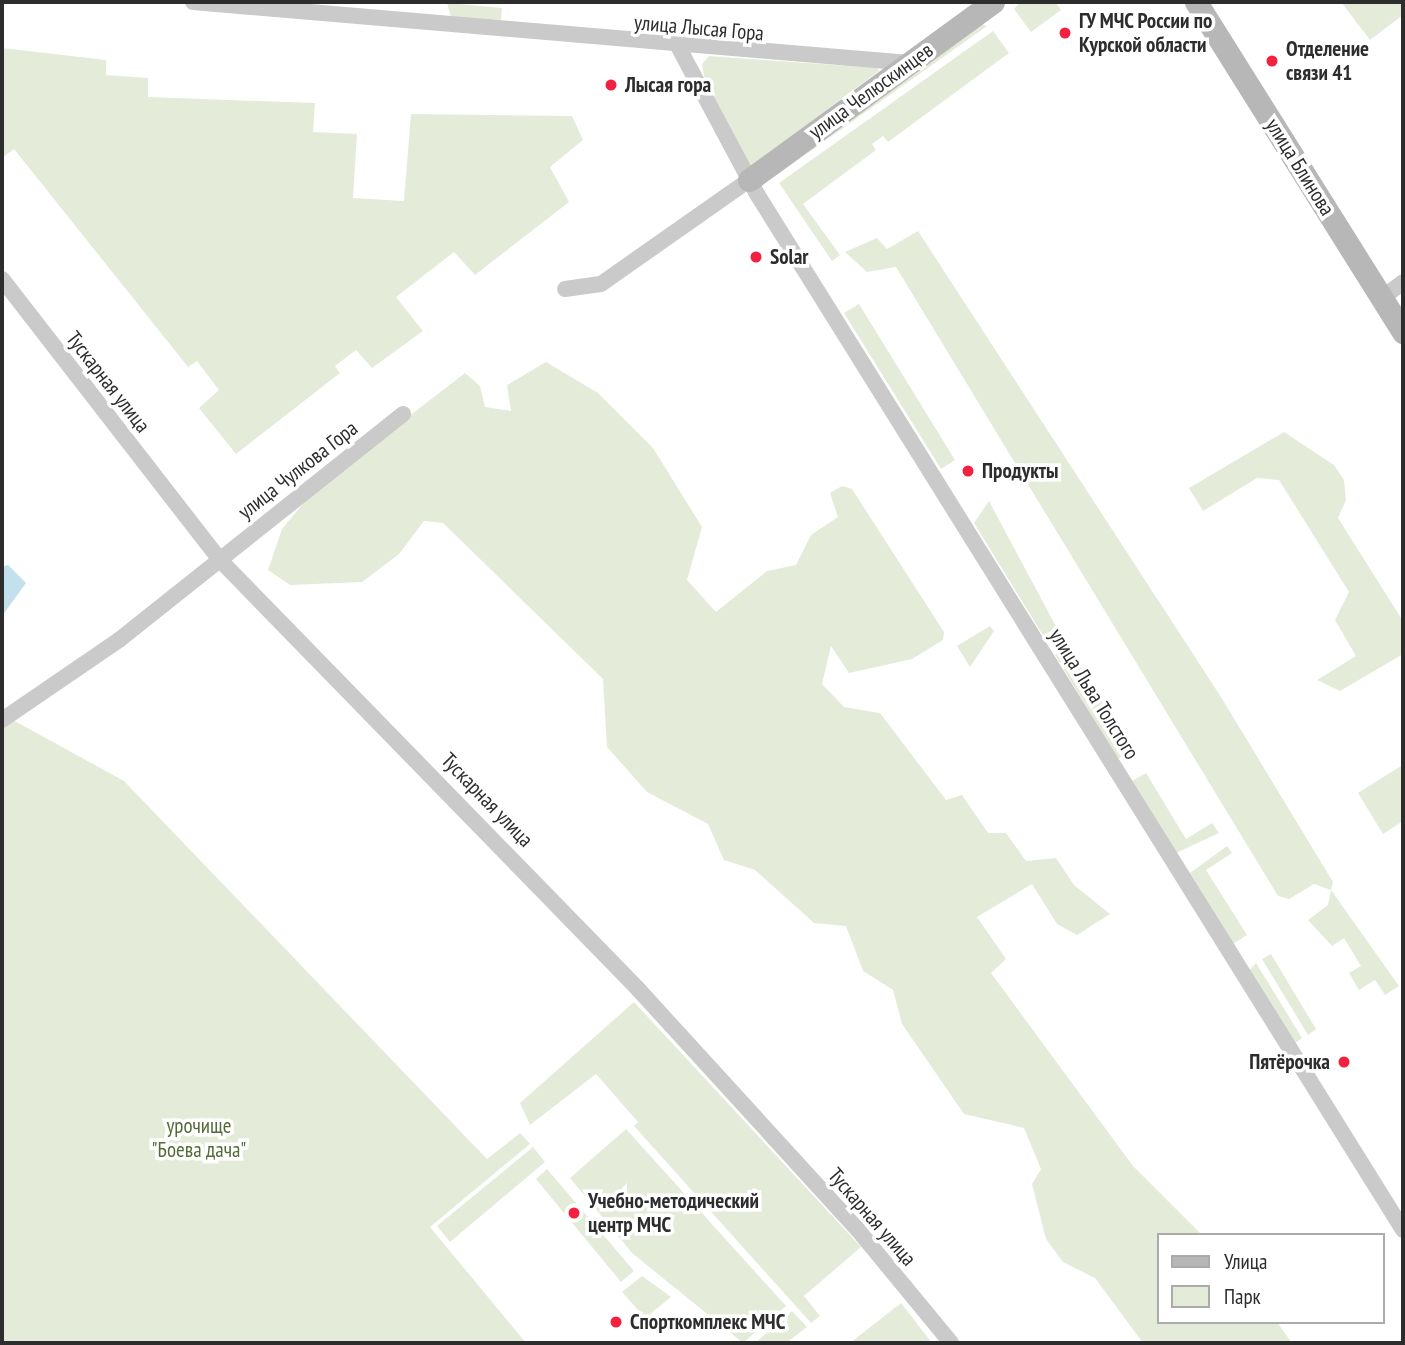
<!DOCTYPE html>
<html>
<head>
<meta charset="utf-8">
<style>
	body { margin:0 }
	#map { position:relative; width:1405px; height:1345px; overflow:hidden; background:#fff; font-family:"PT Sans Narrow",sans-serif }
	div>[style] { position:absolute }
	.green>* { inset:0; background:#e4ecd9 }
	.water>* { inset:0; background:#c3e0ed }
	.street>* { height:16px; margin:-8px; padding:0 8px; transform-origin:8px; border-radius:8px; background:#cacaca }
	.secondary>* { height:23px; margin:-11.5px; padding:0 11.5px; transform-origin:11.5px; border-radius:11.5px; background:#b7b7b7 }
	.dots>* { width:19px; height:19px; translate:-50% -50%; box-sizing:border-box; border:4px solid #fff; border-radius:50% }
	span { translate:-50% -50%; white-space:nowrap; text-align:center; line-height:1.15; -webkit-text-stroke:7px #fff; paint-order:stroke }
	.poi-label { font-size:21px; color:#2d2d2d; font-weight:700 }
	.left { translate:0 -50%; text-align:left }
	.right { translate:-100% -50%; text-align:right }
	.street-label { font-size:21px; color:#2d2d2d }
	.park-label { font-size:21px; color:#536b37 }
	.frame { position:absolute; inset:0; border:4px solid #2d2d2d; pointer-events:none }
	.legend { position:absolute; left:1157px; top:1233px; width:228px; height:91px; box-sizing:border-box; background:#fff; border:2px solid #ababab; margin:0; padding:9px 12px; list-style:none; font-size:21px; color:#2d2d2d }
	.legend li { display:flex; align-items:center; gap:14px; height:35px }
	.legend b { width:35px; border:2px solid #ababab }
</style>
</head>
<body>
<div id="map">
	<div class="green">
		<i style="clip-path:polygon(1020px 2px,1055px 2px,1061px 10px,1031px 32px,1014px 9px)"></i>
		<i style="clip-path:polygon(1341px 2px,1403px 2px,1403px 15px,1370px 40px)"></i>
		<i style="clip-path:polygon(447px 3px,502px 8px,501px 22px,451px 17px)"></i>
		<i style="clip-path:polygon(979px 23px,987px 26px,774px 177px,771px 173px)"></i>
		<i style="clip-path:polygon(993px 31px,1009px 53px,888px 142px,883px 136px,872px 144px,876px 150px,803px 204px,840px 255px,832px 261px,779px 183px)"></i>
		<i style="clip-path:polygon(2px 48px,106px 60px,106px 75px,148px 78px,148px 97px,315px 103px,313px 132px,357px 134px,353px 198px,404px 201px,411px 114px,572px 116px,583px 140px,550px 167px,569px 202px,475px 275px,454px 252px,396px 297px,423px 331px,372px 368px,356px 350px,335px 366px,340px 373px,236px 454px,199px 408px,219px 390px,197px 361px,188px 367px,14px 149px,2px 158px)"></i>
		<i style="clip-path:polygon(709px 56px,877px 68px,879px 71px,748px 168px,706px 86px,702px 64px)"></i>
		<i style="clip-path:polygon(918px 231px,1221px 697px,1333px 882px,1331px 890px,1399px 986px,1385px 995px,1375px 980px,1359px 990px,1349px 973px,1361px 966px,1344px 938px,1332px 946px,1308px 920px,1328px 905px,1331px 890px,1314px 884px,1289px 899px,1278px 896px,896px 267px,867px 272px,845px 252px,877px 238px,887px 249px)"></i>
		<i style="clip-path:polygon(859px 304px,955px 460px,941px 469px,844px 313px)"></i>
		<i style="clip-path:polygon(546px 362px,598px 393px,653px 448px,702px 527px,687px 580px,716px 612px,767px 571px,796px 565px,811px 535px,838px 517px,830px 493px,842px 486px,852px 489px,944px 632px,943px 640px,912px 659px,849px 673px,831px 646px,822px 684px,844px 707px,880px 713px,946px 800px,962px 795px,988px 833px,1006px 833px,1026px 861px,1056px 858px,1074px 885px,1110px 914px,1077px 935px,1057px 924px,1032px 884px,977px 917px,1006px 959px,991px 973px,1133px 1166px,1202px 1235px,1158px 1235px,1158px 1322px,1277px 1322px,1292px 1343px,1143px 1343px,1095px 1278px,1063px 1262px,1046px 1239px,1032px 1184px,1041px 1169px,1024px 1128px,964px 1114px,902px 1024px,893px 990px,863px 971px,846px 926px,814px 923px,755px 870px,724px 860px,708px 824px,647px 792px,607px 747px,603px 679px,443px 523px,424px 521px,399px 554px,362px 582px,290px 585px,268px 570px,282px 529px,316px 488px,465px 373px,480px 386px,485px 407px,511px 411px,507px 385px)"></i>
		<i style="clip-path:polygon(1284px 432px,1334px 465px,1344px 480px,1346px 500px,1338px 518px,1403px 621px,1403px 654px,1340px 691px,1317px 680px,1356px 656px,1335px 620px,1349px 592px,1279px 480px,1257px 478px,1203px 511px,1189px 488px)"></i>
		<i style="clip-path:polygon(989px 501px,1060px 634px,1047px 642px,974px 523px)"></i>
		<i style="clip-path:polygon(990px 626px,994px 631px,970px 667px,957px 646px)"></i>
		<i style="clip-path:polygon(1069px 647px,1131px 750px,1118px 759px,1055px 655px)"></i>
		<i style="clip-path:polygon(2px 714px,124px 781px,487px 1159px,520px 1133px,530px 1144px,430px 1227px,526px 1343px,2px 1343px)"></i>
		<i style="clip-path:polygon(1401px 766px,1403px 821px,1383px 834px,1358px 793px)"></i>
		<i style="clip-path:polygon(1146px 773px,1186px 839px,1212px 823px,1219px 833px,1176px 853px,1132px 781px)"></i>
		<i style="clip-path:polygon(1227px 846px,1232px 853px,1206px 870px,1247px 935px,1233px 944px,1190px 873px)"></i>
		<i style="clip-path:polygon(1271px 954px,1316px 1029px,1308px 1035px,1262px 959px)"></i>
		<i style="clip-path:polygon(1256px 963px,1302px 1038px,1294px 1044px,1249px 971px)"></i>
		<i style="clip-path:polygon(634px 1002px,861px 1247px,804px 1296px,820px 1316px,811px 1323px,634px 1126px,638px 1122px,596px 1074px,530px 1125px,520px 1103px)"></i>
		<i style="clip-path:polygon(626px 1129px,786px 1306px,743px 1343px,632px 1253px,570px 1178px)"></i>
		<i style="clip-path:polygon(533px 1147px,545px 1162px,450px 1242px,437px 1226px)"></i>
		<i style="clip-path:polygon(547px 1169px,634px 1271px,621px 1282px,536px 1179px)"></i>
		<i style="clip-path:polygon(642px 1276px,671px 1297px,645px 1318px,622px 1292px)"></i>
		<i style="clip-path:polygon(901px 1303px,932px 1343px,850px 1343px)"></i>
		<i style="clip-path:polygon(792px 1311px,807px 1327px,786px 1343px,755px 1343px)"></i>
	</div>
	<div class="water">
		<i style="clip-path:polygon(8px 565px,26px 583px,2px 616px,2px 567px)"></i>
	</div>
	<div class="street">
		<i style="left:193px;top:2px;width:719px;rotate:4.87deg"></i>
		<i style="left:679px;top:48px;width:166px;rotate:61.9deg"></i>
		<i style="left:757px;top:194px;width:1221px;rotate:58.05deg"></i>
		<i style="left:2px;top:279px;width:354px;rotate:52.2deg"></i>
		<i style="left:219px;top:559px;width:600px;rotate:45.74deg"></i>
		<i style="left:638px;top:989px;width:326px;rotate:47.6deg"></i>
		<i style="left:858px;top:1230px;width:146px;rotate:50.5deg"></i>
		<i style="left:565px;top:289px;width:36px;rotate:-8deg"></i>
		<i style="left:601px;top:284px;width:181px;rotate:-35.1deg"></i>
		<i style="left:1382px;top:298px;width:26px;rotate:-37deg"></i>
		<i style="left:2px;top:720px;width:142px;rotate:-34.4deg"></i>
		<i style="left:119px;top:640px;width:363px;rotate:-38.5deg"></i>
	</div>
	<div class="secondary">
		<i style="left:1196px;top:2px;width:390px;rotate:57.9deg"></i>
		<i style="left:749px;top:180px;width:302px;rotate:-36.1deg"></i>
	</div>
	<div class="dots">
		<i style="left:1065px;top:33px;background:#f2213f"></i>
		<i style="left:1272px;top:61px;background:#f2213f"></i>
		<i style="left:611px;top:85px;background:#f2213f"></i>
		<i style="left:756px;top:257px;background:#f2213f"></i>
		<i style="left:968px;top:471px;background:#f2213f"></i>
		<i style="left:1344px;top:1062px;background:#f2213f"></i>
		<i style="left:574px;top:1213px;background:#f2213f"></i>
		<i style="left:616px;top:1322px;background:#f2213f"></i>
	</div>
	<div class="poi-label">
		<span class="left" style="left:1079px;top:33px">ГУ МЧС России по<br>Курской области</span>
		<span class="left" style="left:1286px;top:61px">Отделение<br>связи 41</span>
		<span class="left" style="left:625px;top:85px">Лысая гора</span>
		<span class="left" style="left:770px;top:257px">Solar</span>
		<span class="left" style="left:982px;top:471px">Продукты</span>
		<span class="right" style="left:1330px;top:1062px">Пятёрочка</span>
		<span class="left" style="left:588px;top:1213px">Учебно-методический<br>центр МЧС</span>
		<span class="left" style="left:630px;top:1322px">Спорткомплекс МЧС</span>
	</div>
	<div class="street-label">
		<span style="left:699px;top:28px;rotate:5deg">улица Лысая Гора</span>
		<span style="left:871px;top:91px;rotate:-36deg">улица Челюскинцев</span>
		<span style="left:1300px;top:167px;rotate:58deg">улица Блинова</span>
		<span style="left:108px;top:382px;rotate:52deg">Тускарная улица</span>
		<span style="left:298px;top:470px;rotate:-38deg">улица Чулкова Гора</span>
		<span style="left:1094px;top:694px;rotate:58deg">улица Льва Толстого</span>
		<span style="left:487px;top:800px;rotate:46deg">Тускарная улица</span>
		<span style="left:872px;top:1217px;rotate:49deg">Тускарная улица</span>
	</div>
	<div class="park-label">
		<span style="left:199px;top:1138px">урочище<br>"Боева дача"</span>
	</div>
	<div class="frame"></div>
	<ul class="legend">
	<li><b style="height:9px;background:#b7b7b7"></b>Улица</li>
	<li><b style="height:19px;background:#e4ecd9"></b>Парк</li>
	</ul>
</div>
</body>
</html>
